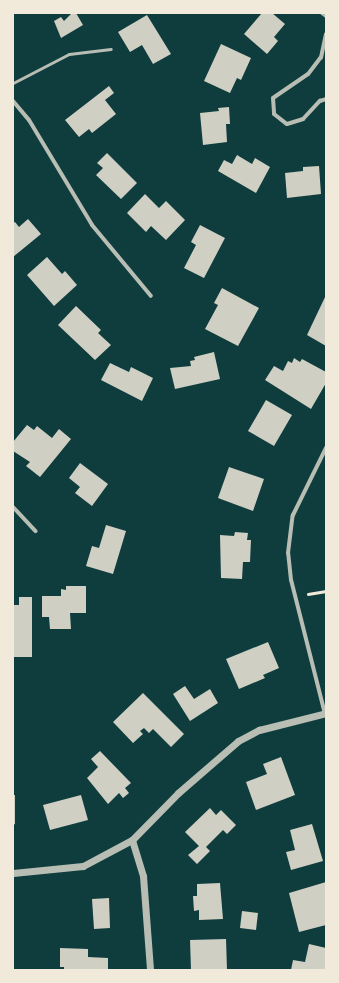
<!DOCTYPE html>
<html>
<head>
<meta charset="utf-8">
<style>
	body { margin:0 }
	#map { position:relative; width:339px; height:983px; overflow:hidden; background:#0f3d3e; font-family:"Times New Roman",serif }
	div>[style] { position:absolute }
	.building>* { inset:0; background:#cfcfc3 }
	.path>* { height:2.5px; margin:-1.25px; padding:0 1.25px; transform-origin:1.25px; border-radius:1.25px; background:#f1e9da }
	.service>* { height:3px; margin:-1.5px; padding:0 1.5px; transform-origin:1.5px; border-radius:1.5px; background:#b8beb3 }
	.minor>* { height:4px; margin:-2px; padding:0 2px; transform-origin:2px; border-radius:2px; background:#b8beb3 }
	.tertiary>* { height:7px; margin:-3.5px; padding:0 3.5px; transform-origin:3.5px; border-radius:3.5px; background:#b8beb3 }
	span { translate:-50% -50%; white-space:nowrap; text-align:center; line-height:1.15; -webkit-text-stroke:3px #f1e9da; paint-order:stroke }
	.frame { position:absolute; inset:0; border:14px solid #f1e9da; pointer-events:none }
</style>
</head>
<body>
<div id="map">
	<div class="building">
		<i style="clip-path:polygon(72px 13px,76px 13px,83px 25px,61px 38px,54px 21px,61px 17px,64px 21px)"></i>
		<i style="clip-path:polygon(262px 13px,272px 13px,285px 24px,274px 37px,278px 41px,267px 54px,244px 34px)"></i>
		<i style="clip-path:polygon(147px 15px,171px 54px,153px 64px,142px 45px,130px 52px,118px 32px)"></i>
		<i style="clip-path:polygon(221px 44px,251px 58px,241px 80px,237px 78px,230px 93px,204px 81px)"></i>
		<i style="clip-path:polygon(109px 86px,114px 93px,105px 100px,116px 114px,92px 133px,89px 129px,79px 137px,65px 120px)"></i>
		<i style="clip-path:polygon(229px 107px,230px 124px,226px 124px,227px 142px,203px 145px,200px 113px,219px 111px,218px 108px)"></i>
		<i style="clip-path:polygon(107px 153px,137px 183px,121px 199px,96px 175px,103px 168px,97px 163px)"></i>
		<i style="clip-path:polygon(237px 155px,252px 164px,255px 158px,270px 167px,256px 193px,218px 171px,224px 160px,232px 164px)"></i>
		<i style="clip-path:polygon(319px 166px,321px 194px,287px 198px,285px 173px,303px 171px,303px 167px)"></i>
		<i style="clip-path:polygon(145px 194px,159px 208px,166px 201px,185px 220px,166px 240px,151px 226px,146px 232px,127px 213px)"></i>
		<i style="clip-path:polygon(28px 219px,41px 234px,13px 257px,13px 223px,15px 222px,19px 227px)"></i>
		<i style="clip-path:polygon(200px 225px,225px 238px,204px 278px,184px 268px,196px 245px,191px 242px)"></i>
		<i style="clip-path:polygon(47px 257px,62px 274px,65px 271px,77px 285px,54px 306px,27px 275px)"></i>
		<i style="clip-path:polygon(222px 288px,259px 308px,238px 346px,205px 329px,218px 305px,214px 303px)"></i>
		<i style="clip-path:polygon(326px 295px,326px 346px,307px 335px)"></i>
		<i style="clip-path:polygon(76px 306px,101px 330px,98px 333px,111px 345px,95px 360px,58px 325px)"></i>
		<i style="clip-path:polygon(214px 352px,220px 379px,175px 389px,170px 368px,191px 366px,190px 361px,195px 360px,194px 357px)"></i>
		<i style="clip-path:polygon(294px 358px,300px 362px,302px 359px,326px 372px,326px 383px,311px 409px,265px 380px,274px 366px,283px 371px,288px 361px,292px 363px)"></i>
		<i style="clip-path:polygon(110px 363px,129px 372px,131px 367px,153px 378px,142px 401px,101px 380px)"></i>
		<i style="clip-path:polygon(266px 400px,292px 415px,274px 446px,248px 431px)"></i>
		<i style="clip-path:polygon(27px 425px,34px 430px,37px 426px,52px 438px,59px 429px,71px 439px,40px 477px,26px 466px,30px 462px,13px 451px,13px 442px)"></i>
		<i style="clip-path:polygon(80px 463px,108px 484px,92px 506px,75px 493px,80px 487px,69px 478px)"></i>
		<i style="clip-path:polygon(229px 467px,264px 479px,253px 511px,218px 498px)"></i>
		<i style="clip-path:polygon(106px 525px,126px 531px,113px 574px,86px 566px,92px 546px,99px 548px)"></i>
		<i style="clip-path:polygon(235px 532px,248px 533px,247px 540px,251px 540px,250px 562px,243px 562px,242px 579px,221px 578px,220px 535px,234px 536px)"></i>
		<i style="clip-path:polygon(66px 586px,86px 586px,86px 613px,70px 613px,71px 629px,50px 629px,49px 617px,42px 617px,42px 596px,61px 596px,61px 589px,66px 590px)"></i>
		<i style="clip-path:polygon(19px 597px,32px 597px,32px 657px,14px 657px,13px 605px,19px 605px)"></i>
		<i style="clip-path:polygon(268px 642px,279px 668px,263px 675px,265px 678px,239px 689px,226px 659px)"></i>
		<i style="clip-path:polygon(185px 686px,194px 699px,210px 689px,218px 703px,190px 721px,173px 694px)"></i>
		<i style="clip-path:polygon(143px 693px,184px 734px,171px 747px,153px 729px,149px 733px,144px 728px,140px 731px,143px 734px,133px 743px,113px 722px)"></i>
		<i style="clip-path:polygon(100px 751px,131px 783px,125px 788px,129px 793px,123px 798px,119px 793px,108px 804px,87px 778px,98px 767px,91px 759px)"></i>
		<i style="clip-path:polygon(281px 757px,295px 795px,256px 810px,246px 782px,267px 774px,263px 764px)"></i>
		<i style="clip-path:polygon(13px 795px,15px 795px,15px 824px,13px 825px)"></i>
		<i style="clip-path:polygon(81px 795px,88px 820px,50px 830px,43px 805px)"></i>
		<i style="clip-path:polygon(210px 808px,216px 815px,221px 810px,236px 825px,227px 834px,223px 830px,206px 847px,210px 851px,197px 864px,188px 855px,199px 846px,185px 832px)"></i>
		<i style="clip-path:polygon(312px 824px,323px 861px,291px 870px,286px 852px,295px 850px,290px 830px)"></i>
		<i style="clip-path:polygon(326px 882px,326px 925px,299px 932px,289px 893px)"></i>
		<i style="clip-path:polygon(220px 883px,223px 919px,199px 920px,199px 910px,194px 911px,193px 896px,197px 896px,197px 884px)"></i>
		<i style="clip-path:polygon(109px 898px,110px 928px,94px 929px,92px 899px)"></i>
		<i style="clip-path:polygon(242px 911px,258px 913px,256px 930px,240px 928px)"></i>
		<i style="clip-path:polygon(226px 939px,227px 970px,191px 970px,190px 940px)"></i>
		<i style="clip-path:polygon(309px 944px,326px 948px,326px 970px,291px 970px,293px 960px,305px 962px)"></i>
		<i style="clip-path:polygon(60px 948px,88px 949px,88px 957px,108px 958px,108px 970px,64px 970px,64px 967px,60px 967px)"></i>
	</div>
	<div class="path">
		<i style="left:308px;top:594px;width:18px;rotate:-9deg"></i>
	</div>
	<div class="service">
		<i style="left:13px;top:83px;width:63px;rotate:-27.4deg"></i>
		<i style="left:69px;top:54px;width:42px;rotate:-6.8deg"></i>
	</div>
	<div class="minor">
		<i style="left:322px;top:13px;width:5px;rotate:37deg"></i>
		<i style="left:326px;top:34px;width:24px;rotate:102deg"></i>
		<i style="left:321px;top:57px;width:21px;rotate:127deg"></i>
		<i style="left:308px;top:74px;width:42px;rotate:145.6deg"></i>
		<i style="left:273px;top:98px;width:16px;rotate:86deg"></i>
		<i style="left:274px;top:114px;width:16px;rotate:38deg"></i>
		<i style="left:287px;top:124px;width:17px;rotate:-17deg"></i>
		<i style="left:303px;top:119px;width:25px;rotate:-47deg"></i>
		<i style="left:320px;top:101px;width:6px;rotate:-18deg"></i>
		<i style="left:13px;top:101px;width:25px;rotate:50deg"></i>
		<i style="left:29px;top:120px;width:122px;rotate:59deg"></i>
		<i style="left:92px;top:225px;width:92px;rotate:50.3deg"></i>
		<i style="left:13px;top:507px;width:33px;rotate:47deg"></i>
		<i style="left:325px;top:714px;width:138px;rotate:-104.2deg"></i>
		<i style="left:291px;top:580px;width:27px;rotate:-96deg"></i>
		<i style="left:288px;top:553px;width:38px;rotate:-83deg"></i>
		<i style="left:293px;top:515px;width:75px;rotate:-63.8deg"></i>
	</div>
	<div class="tertiary">
		<i style="left:132px;top:840px;width:38px;rotate:73deg"></i>
		<i style="left:143px;top:876px;width:94px;rotate:85.7deg"></i>
		<i style="left:13px;top:873px;width:70px;rotate:-5.7deg"></i>
		<i style="left:83px;top:866px;width:55px;rotate:-28deg"></i>
		<i style="left:132px;top:840px;width:66px;rotate:-45.6deg"></i>
		<i style="left:178px;top:793px;width:79px;rotate:-40.9deg"></i>
		<i style="left:238px;top:741px;width:24px;rotate:-28deg"></i>
		<i style="left:259px;top:730px;width:69px;rotate:-14.2deg"></i>
	</div>
	<div class="frame"></div>
</div>
</body>
</html>
